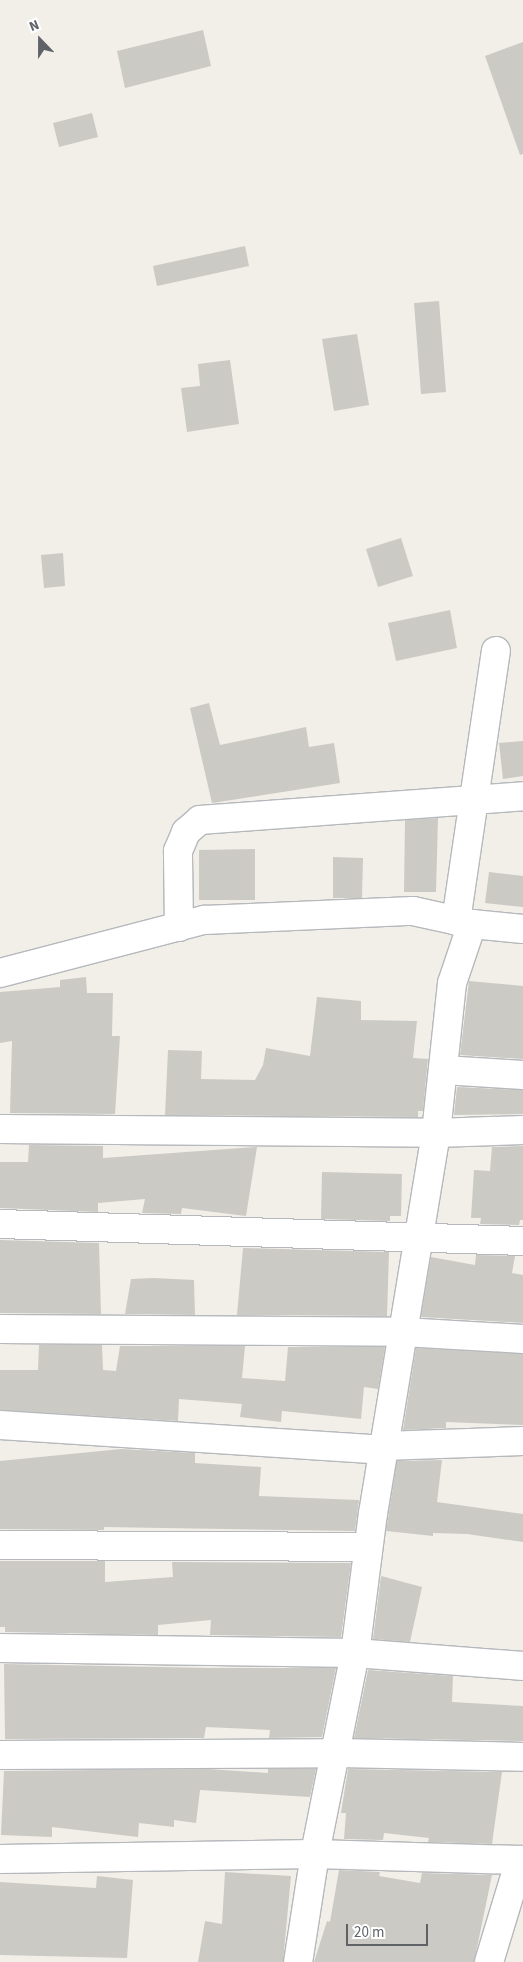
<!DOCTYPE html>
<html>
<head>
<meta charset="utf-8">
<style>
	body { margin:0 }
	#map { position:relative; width:523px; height:1962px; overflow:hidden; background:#f1efe8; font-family:"Source Sans 3",sans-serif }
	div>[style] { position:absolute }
	.building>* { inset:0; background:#cccac5 }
	.roads { filter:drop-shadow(1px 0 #b5b8bc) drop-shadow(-1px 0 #b5b8bc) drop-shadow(0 1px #b5b8bc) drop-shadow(0 -1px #b5b8bc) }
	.minor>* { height:28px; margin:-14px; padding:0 14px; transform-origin:14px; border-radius:14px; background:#fff }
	span { translate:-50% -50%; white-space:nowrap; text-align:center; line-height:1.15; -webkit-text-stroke:4px #fff; paint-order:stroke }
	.north { position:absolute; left:15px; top:15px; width:50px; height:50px; -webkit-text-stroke:4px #fff; paint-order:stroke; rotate:338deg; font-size:14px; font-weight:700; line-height:20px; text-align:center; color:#5f6368 }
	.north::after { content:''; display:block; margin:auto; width:18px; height:22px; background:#5f6368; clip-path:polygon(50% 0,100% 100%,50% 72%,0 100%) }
	.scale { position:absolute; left:346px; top:1924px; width:82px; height:22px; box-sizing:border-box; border:2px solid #5f6368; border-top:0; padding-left:6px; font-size:15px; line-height:18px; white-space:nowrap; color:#5f6368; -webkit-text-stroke:4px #fff; paint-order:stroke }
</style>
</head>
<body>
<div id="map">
	<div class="building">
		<i style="clip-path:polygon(203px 30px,211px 66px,125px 88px,117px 51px)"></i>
		<i style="clip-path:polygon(523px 42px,523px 154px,520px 155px,485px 56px)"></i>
		<i style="clip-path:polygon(92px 113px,98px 137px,59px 147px,53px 123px)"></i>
		<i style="clip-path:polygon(245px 246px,249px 266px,157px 286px,153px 266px)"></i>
		<i style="clip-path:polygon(439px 301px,446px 392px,421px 394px,414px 303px)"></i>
		<i style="clip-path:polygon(357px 334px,369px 405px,334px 411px,322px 339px)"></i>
		<i style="clip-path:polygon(230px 360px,239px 424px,187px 432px,181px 388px,200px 386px,198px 364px)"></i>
		<i style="clip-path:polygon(401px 538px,413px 576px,378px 587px,366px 549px)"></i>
		<i style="clip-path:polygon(63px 553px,65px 586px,44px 588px,41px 555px)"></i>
		<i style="clip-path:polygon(450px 610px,457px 648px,396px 661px,388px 623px)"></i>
		<i style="clip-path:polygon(209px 703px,220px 745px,306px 727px,309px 747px,334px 743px,340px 783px,212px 803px,190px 708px)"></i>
		<i style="clip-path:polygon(523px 741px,523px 776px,503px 779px,499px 743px)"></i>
		<i style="clip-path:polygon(438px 818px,436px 892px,404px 892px,405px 820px)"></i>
		<i style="clip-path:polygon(255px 849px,255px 900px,199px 900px,199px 850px)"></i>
		<i style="clip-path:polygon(333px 857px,363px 858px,362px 898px,333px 898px)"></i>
		<i style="clip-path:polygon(489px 872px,523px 876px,523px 907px,485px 903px)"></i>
		<i style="clip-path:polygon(86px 977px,87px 993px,113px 993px,112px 1036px,120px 1036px,115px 1114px,10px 1113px,12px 1041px,0 1043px,0 992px,60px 987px,60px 980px)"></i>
		<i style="clip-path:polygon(469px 981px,523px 986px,523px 1059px,460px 1055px)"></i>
		<i style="clip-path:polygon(317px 997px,361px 1001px,361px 1020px,417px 1021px,413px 1058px,428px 1059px,423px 1111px,418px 1111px,418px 1117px,165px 1115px,168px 1050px,202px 1051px,201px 1079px,255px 1080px,263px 1065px,266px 1048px,310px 1056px)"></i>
		<i style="clip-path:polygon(457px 1087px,523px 1090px,523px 1114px,454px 1115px)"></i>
		<i style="clip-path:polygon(29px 1145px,103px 1146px,103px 1158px,257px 1147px,246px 1216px,182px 1208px,181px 1214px,142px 1213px,145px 1199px,98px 1203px,98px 1212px,0 1208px,0 1162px,28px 1162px)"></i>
		<i style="clip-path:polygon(523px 1146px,523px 1220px,520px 1220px,519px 1225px,480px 1224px,481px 1218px,471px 1218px,474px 1170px,490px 1171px,492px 1147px)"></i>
		<i style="clip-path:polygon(322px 1172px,402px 1174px,401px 1216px,390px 1216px,390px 1221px,321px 1219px)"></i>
		<i style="clip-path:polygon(0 1240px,99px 1243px,101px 1314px,0 1313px)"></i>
		<i style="clip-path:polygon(243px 1248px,389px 1252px,387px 1316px,237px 1315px)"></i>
		<i style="clip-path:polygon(476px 1255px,515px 1256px,512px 1273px,523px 1275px,523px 1323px,421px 1317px,431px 1257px,475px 1265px)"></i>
		<i style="clip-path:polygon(154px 1278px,194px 1280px,195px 1315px,125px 1314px,131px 1279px)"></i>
		<i style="clip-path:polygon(39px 1345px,102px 1345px,103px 1370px,116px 1371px,120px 1346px,245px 1346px,242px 1378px,285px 1381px,288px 1347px,385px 1347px,378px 1389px,364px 1387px,361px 1419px,282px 1411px,281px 1422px,240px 1417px,242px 1404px,179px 1399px,178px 1421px,0 1410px,0 1370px,38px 1370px)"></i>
		<i style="clip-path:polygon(416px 1348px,523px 1354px,523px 1425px,446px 1422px,446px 1428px,403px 1430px)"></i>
		<i style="clip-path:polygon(121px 1449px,195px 1453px,195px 1463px,261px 1467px,259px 1496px,359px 1500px,355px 1531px,104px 1527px,104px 1530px,0 1529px,0 1461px)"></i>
		<i style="clip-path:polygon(442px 1460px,437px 1502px,523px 1514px,523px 1542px,467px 1534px,433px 1533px,433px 1536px,386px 1531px,397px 1461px)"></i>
		<i style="clip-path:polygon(0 1561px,105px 1561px,105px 1582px,173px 1577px,172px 1562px,351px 1563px,341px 1637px,210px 1635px,211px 1620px,158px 1625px,158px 1635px,5px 1632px,5px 1627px,0 1627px)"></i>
		<i style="clip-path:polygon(381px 1576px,422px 1587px,410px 1642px,373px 1639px)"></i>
		<i style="clip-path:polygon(4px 1664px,209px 1668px,336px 1668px,322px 1737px,269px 1738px,270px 1730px,206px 1727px,204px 1738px,5px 1739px)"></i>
		<i style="clip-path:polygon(368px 1670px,453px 1676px,452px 1702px,523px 1706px,523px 1741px,354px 1738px)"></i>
		<i style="clip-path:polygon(208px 1769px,268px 1773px,268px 1769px,316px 1769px,310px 1797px,200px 1790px,196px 1823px,174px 1820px,174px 1827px,139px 1823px,138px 1837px,52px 1827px,52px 1837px,1px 1835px,4px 1771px)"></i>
		<i style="clip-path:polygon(348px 1769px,502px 1772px,492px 1844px,428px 1842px,429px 1838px,384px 1833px,383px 1840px,344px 1839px,346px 1813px,341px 1813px)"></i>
		<i style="clip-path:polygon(339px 1870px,380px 1872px,379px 1876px,420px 1883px,422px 1873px,492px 1875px,474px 1962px,314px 1962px,327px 1921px,330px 1922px)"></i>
		<i style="clip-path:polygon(225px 1872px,291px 1876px,283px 1962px,198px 1962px,205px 1921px,222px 1924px)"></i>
		<i style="clip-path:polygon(97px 1876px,133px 1880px,127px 1958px,0 1955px,0 1882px,96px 1888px)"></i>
	</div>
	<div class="roads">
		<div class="minor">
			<i style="left:456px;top:921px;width:273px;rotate:-81.6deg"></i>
			<i style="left:472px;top:924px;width:51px;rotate:5.6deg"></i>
			<i style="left:179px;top:927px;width:76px;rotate:-90.8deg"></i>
			<i style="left:178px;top:851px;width:21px;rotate:-67deg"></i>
			<i style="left:186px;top:832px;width:18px;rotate:-41deg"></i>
			<i style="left:200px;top:820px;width:324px;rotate:-4.2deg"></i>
			<i style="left:0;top:973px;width:211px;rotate:-14.6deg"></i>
			<i style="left:204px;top:920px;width:209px;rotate:-2.5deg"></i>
			<i style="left:413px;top:911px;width:60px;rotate:12.4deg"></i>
			<i style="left:472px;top:924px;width:62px;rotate:108.7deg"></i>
			<i style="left:452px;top:983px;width:151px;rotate:96.1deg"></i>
			<i style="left:436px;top:1133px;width:385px;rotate:99.4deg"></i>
			<i style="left:373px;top:1513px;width:141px;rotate:97.3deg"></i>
			<i style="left:355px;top:1653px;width:205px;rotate:101.3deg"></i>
			<i style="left:315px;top:1854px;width:205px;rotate:1.7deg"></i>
			<i style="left:520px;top:1860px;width:107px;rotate:106.9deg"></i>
			<i style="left:443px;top:1070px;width:80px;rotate:3.6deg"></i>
			<i style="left:0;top:1129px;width:436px;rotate:0.5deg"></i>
			<i style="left:436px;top:1133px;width:87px;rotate:-2deg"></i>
			<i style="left:0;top:1224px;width:523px;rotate:1.86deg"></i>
			<i style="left:0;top:1329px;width:403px;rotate:0.4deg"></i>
			<i style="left:403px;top:1332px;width:120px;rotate:3.3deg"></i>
			<i style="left:0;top:1425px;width:383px;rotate:3.7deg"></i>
			<i style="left:382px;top:1450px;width:4px;rotate:-76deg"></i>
			<i style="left:383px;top:1446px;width:140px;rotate:-2deg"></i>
			<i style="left:0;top:1545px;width:368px;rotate:0.3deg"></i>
			<i style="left:0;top:1648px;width:355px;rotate:0.8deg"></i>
			<i style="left:355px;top:1653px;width:169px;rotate:4.4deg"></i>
			<i style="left:0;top:1755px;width:338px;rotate:-0.3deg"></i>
			<i style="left:338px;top:1753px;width:185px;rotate:1.2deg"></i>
			<i style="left:0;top:1859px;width:315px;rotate:-0.9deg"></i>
			<i style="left:315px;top:1854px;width:109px;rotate:98.9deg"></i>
		</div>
	</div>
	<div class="north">N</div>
	<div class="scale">20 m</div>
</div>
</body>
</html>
